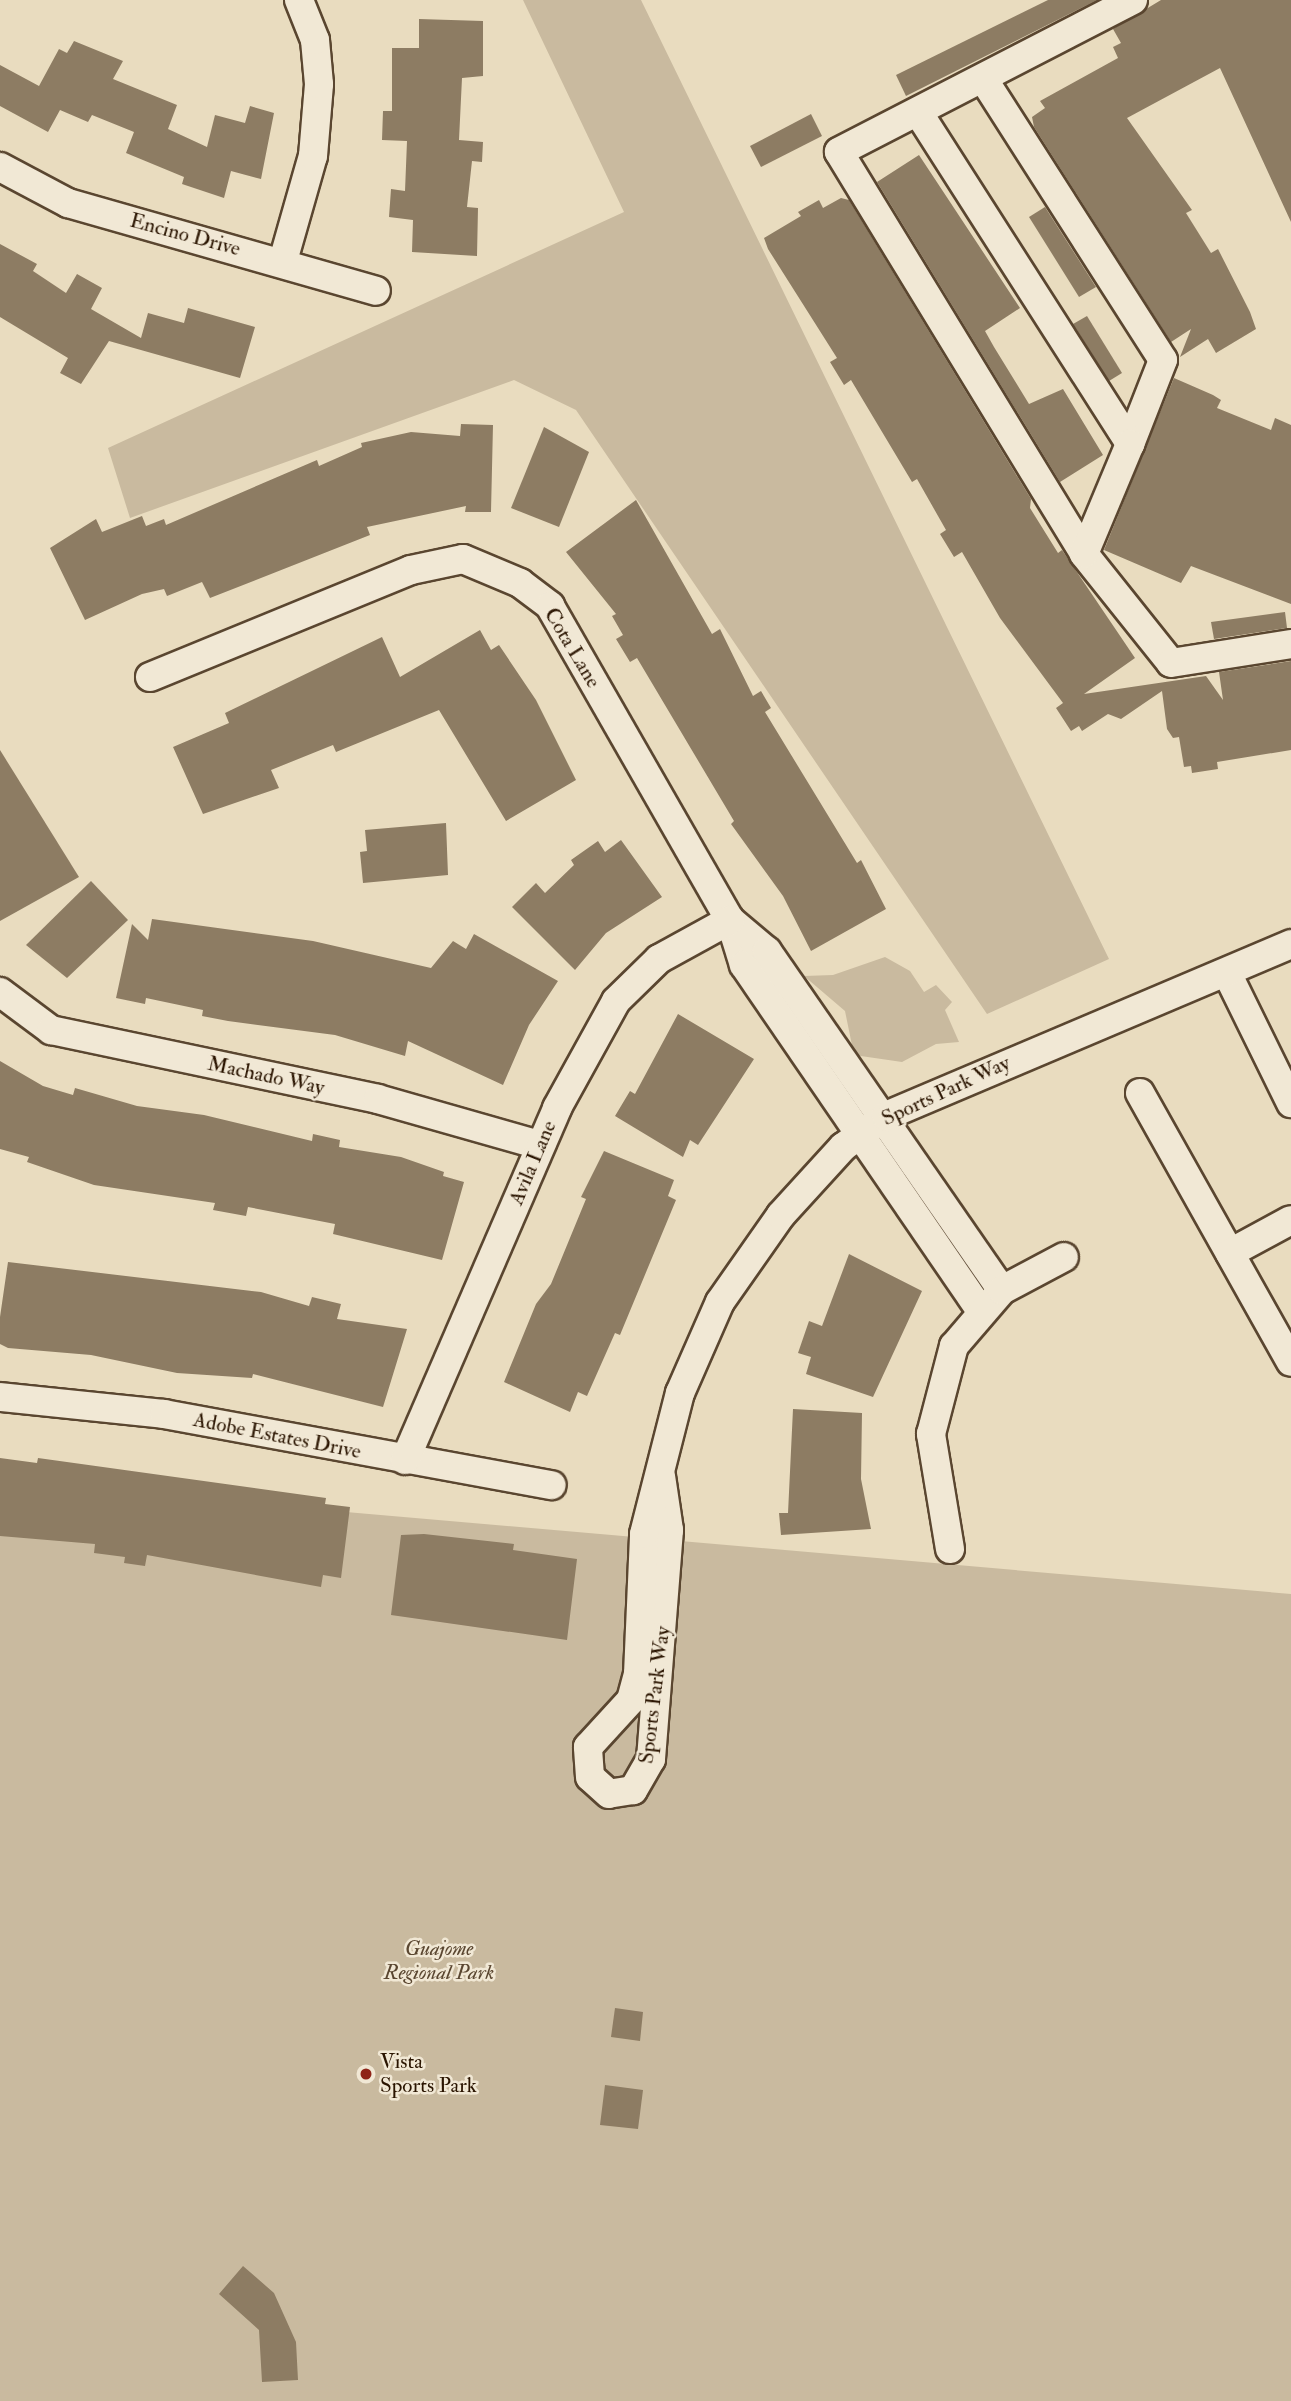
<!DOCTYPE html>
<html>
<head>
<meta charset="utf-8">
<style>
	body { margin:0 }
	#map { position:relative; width:1291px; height:2401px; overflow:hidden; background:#e9dcbf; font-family:"IM FELL Double Pica",serif }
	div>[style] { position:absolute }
	.green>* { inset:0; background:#c9ba9f }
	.building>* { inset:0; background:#8d7c63 }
	.roads { filter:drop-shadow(2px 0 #5a4630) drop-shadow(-2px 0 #5a4630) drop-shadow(0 2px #5a4630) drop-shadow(0 -2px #5a4630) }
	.minor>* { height:28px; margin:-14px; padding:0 14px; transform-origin:14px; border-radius:14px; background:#f1e8d5 }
	.dots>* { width:19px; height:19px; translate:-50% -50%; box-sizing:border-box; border:4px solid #f1e8d5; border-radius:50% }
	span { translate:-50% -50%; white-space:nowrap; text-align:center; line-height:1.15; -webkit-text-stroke:5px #f1e8d5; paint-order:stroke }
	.street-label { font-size:21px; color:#2a1400 }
	.park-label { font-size:21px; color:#5a4630; font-style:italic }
	.poi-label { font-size:21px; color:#2a1400 }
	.left { translate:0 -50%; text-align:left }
</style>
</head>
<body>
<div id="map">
	<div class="green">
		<i style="clip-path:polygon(523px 0,641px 0,1109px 959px,987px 1014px,576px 410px,514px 380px,130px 518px,108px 448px,624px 212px)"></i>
		<i style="clip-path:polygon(885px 957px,910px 971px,924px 992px,936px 985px,952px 1002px,945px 1010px,959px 1042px,936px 1044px,902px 1062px,854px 1055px,845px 1011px,804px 976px,833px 975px)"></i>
		<i style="clip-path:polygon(0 1482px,1291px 1594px,1291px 2401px,0 2401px)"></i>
	</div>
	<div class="building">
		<i style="clip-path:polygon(1048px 0,1097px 0,906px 96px,896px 75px)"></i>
		<i style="clip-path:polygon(1161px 0,1291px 0,1291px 222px,1220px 68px,1127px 118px,1192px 210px,1186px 213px,1211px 253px,1218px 249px,1250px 312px,1256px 329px,1216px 353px,1208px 339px,1180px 357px,1191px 329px,1171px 342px,1034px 127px,1032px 117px,1045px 108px,1040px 101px,1118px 58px,1113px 47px,1121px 43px,1113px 29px)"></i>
		<i style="clip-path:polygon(419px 19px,483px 21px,483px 76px,462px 78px,459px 140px,483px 142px,482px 162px,472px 161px,467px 207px,478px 208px,477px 256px,412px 252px,413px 220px,389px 217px,391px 189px,405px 191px,407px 141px,382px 140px,383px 111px,392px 111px,392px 48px,419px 48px)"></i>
		<i style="clip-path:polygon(74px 41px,123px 61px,113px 79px,177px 105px,168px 129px,207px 147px,215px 115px,245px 123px,250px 106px,274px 113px,261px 179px,231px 171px,224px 198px,182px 184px,184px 177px,126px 153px,134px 132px,92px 115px,88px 122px,60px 110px,48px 132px,0 106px,0 65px,39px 86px,59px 49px,67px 53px)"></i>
		<i style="clip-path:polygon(811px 114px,822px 136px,761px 167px,750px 146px)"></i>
		<i style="clip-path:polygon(919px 155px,1020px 308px,985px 331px,994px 347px,1029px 404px,1063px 389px,1103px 455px,1060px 482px,877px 182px)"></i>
		<i style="clip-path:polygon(841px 198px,849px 200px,1031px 499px,1030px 508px,1058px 553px,1062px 550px,1135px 658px,1084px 694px,1206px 676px,1223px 700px,1219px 672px,1291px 661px,1291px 750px,1217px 762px,1218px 769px,1192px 773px,1191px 766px,1184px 767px,1179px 737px,1173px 738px,1167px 729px,1162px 691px,1121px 719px,1108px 714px,1082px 731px,1079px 726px,1071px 731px,1056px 708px,1063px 703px,1000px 618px,962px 552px,954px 557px,940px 534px,946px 530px,917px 479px,912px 482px,851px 380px,844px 385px,830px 362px,837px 358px,768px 249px,764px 238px,801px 216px,798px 212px,819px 200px,823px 208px)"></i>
		<i style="clip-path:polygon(1045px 207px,1096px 287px,1079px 297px,1029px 217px)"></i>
		<i style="clip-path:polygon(0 244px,37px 264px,33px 271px,66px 293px,77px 274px,102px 288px,91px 309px,141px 338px,148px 313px,184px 323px,188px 308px,255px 327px,240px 378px,109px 341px,81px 384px,60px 373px,68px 358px,0 317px)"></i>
		<i style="clip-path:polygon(1087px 316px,1122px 373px,1109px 381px,1073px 324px)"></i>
		<i style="clip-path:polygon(1174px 378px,1213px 395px,1221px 400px,1217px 408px,1271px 430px,1275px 418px,1291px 425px,1291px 604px,1191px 566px,1181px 583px,1104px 550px)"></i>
		<i style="clip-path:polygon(461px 424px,493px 425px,491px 512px,465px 512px,466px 506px,367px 527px,370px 535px,210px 598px,202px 582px,167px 596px,164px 589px,142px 594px,85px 620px,50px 548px,96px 519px,102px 532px,142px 516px,146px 526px,164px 519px,166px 525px,317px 460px,319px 466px,362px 447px,361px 443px,411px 432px,460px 436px)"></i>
		<i style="clip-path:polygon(544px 427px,589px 452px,559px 527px,511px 508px)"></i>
		<i style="clip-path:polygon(636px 500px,712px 634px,720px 629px,753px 696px,761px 691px,771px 708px,765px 712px,857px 863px,861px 860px,886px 909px,811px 951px,783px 896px,731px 824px,734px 821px,637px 658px,630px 662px,616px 639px,623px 635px,612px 616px,616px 614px,566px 552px)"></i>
		<i style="clip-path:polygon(1285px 612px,1287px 628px,1214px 639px,1211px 622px)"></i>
		<i style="clip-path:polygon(480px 630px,491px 650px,499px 645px,536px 700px,576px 780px,506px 821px,439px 710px,336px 752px,333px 745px,271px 770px,279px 788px,203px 814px,173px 747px,229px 723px,225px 713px,382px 637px,400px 677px)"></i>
		<i style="clip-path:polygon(0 750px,79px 877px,0 921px)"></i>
		<i style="clip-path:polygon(446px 823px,448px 875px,363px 883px,360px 852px,367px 851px,365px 830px)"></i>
		<i style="clip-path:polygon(621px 840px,662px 897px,606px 933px,575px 970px,512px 907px,536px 883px,545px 893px,574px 865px,571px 860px,598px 841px,605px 852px)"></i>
		<i style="clip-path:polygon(91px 881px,128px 920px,67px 978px,26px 945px)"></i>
		<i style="clip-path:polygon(152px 919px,313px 941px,431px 968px,453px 941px,466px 949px,474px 934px,558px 981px,529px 1025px,503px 1085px,408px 1041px,405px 1056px,335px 1035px,228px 1021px,202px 1016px,203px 1010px,146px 998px,145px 1004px,116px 998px,132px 924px,148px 940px)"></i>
		<i style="clip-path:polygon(678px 1014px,754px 1059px,698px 1145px,690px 1140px,683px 1157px,615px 1116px,630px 1091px,635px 1094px)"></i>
		<i style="clip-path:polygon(0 1061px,43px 1086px,73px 1095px,75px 1088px,137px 1106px,204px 1115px,312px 1141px,313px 1134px,340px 1140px,339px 1147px,401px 1157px,444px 1172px,443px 1176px,464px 1182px,442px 1260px,333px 1234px,335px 1224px,248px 1207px,246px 1216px,213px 1210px,215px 1203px,94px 1185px,27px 1162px,29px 1157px,0 1149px)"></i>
		<i style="clip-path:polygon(604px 1151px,674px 1180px,668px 1196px,676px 1200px,620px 1335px,615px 1333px,587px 1396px,578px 1392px,570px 1412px,504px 1382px,536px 1304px,551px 1284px,586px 1199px,581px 1197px)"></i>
		<i style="clip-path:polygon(849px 1254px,922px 1291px,873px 1397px,806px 1374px,811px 1357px,798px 1353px,809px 1321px,822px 1326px)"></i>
		<i style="clip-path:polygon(8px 1262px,261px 1292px,309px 1306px,312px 1297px,341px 1304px,337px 1319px,407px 1329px,383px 1407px,253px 1374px,252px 1378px,177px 1373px,91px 1355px,8px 1348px,0 1344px,0 1317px)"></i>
		<i style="clip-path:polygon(793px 1409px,862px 1413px,861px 1479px,871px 1529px,781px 1535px,779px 1513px,788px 1513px)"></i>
		<i style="clip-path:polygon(0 1458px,37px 1463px,38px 1458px,326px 1498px,325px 1504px,350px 1507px,341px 1578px,323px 1575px,321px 1587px,147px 1555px,145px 1566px,124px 1563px,125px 1557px,94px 1553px,95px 1544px,0 1536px)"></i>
		<i style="clip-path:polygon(424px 1534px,514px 1544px,513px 1550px,577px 1559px,567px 1640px,391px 1615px,401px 1535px)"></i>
		<i style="clip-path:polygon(615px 2008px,643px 2012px,640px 2041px,611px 2037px)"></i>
		<i style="clip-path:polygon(605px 2085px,643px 2090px,638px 2129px,600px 2125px)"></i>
		<i style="clip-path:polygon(243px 2266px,274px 2293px,296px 2342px,298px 2380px,262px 2382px,259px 2330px,219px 2294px)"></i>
	</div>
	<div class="roads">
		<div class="minor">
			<i style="left:1133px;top:0;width:331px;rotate:152.7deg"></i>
			<i style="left:839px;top:152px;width:471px;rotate:58.6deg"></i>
			<i style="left:1084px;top:554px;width:139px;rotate:51.4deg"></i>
			<i style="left:1171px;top:663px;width:121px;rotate:-9deg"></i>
			<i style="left:984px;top:80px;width:332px;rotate:57.4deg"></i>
			<i style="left:1163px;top:360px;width:90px;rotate:111.4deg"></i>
			<i style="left:918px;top:112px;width:394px;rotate:57.4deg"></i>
			<i style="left:1130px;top:444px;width:119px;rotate:112.7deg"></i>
			<i style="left:0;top:167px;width:77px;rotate:27.9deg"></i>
			<i style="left:68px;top:203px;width:320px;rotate:15.9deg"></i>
			<i style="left:283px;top:261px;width:109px;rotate:-74.1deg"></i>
			<i style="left:313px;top:156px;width:72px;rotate:-85.2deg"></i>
			<i style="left:319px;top:84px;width:44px;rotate:-95.2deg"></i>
			<i style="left:315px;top:40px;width:43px;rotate:-111.8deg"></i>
			<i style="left:150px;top:677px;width:282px;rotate:-22.3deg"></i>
			<i style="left:411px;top:570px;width:53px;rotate:-11.9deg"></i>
			<i style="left:463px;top:559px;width:62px;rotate:22.8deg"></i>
			<i style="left:520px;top:583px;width:38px;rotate:37deg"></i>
			<i style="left:550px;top:606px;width:362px;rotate:60.2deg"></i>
			<i style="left:730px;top:920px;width:47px;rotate:72.7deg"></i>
			<i style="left:744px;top:965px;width:418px;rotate:55.6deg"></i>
			<i style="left:730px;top:920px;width:48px;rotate:40deg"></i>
			<i style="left:767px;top:951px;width:412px;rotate:55.3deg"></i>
			<i style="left:1228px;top:975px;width:143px;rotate:63.8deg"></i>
			<i style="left:0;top:992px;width:64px;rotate:36.7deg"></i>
			<i style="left:51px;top:1030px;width:334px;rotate:11.9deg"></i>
			<i style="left:378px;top:1099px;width:168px;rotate:15.9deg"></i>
			<i style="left:1140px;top:1093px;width:308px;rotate:60.7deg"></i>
			<i style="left:1230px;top:1253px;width:69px;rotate:-28.4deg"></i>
			<i style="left:0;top:1397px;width:165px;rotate:5.9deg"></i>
			<i style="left:164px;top:1414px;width:394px;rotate:10.4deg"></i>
			<i style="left:405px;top:1460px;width:383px;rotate:-66.6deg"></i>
			<i style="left:557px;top:1108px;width:122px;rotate:-61.1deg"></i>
			<i style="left:616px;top:1001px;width:60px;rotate:-44.3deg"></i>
			<i style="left:659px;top:959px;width:81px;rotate:-28.8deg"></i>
			<i style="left:661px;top:1476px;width:55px;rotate:81.6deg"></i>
			<i style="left:669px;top:1530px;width:230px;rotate:94.5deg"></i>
			<i style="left:651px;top:1759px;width:36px;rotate:120deg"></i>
			<i style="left:633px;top:1790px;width:24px;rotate:171deg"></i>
			<i style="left:609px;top:1794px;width:25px;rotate:-138deg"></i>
			<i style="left:590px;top:1777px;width:30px;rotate:-94deg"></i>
			<i style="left:588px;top:1747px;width:64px;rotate:-47.5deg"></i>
			<i style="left:631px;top:1700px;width:27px;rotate:-75deg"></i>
			<i style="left:638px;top:1674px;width:140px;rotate:-87.5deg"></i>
			<i style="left:644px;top:1534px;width:146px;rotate:-75.7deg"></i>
			<i style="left:680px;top:1393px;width:99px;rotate:-66.3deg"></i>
			<i style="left:720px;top:1302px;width:106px;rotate:-55deg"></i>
			<i style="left:781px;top:1215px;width:92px;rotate:-47.6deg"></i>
			<i style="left:843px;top:1147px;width:53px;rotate:-35.8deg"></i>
			<i style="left:886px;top:1116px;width:440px;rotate:-23deg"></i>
			<i style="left:950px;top:1549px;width:117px;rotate:-99.4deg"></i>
			<i style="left:931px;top:1434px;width:91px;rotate:-75.4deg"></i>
			<i style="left:954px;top:1346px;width:74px;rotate:-49.4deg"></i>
			<i style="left:1002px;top:1290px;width:70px;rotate:-28deg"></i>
		</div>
	</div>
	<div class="dots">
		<i style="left:366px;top:2074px;background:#8f2418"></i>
	</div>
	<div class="street-label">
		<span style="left:185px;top:235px;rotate:15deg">Encino Drive</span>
		<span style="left:572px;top:648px;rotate:59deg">Cota Lane</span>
		<span style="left:266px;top:1076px;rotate:12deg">Machado Way</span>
		<span style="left:946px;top:1091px;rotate:-25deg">Sports Park Way</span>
		<span style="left:533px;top:1163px;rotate:-67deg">Avila Lane</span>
		<span style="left:277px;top:1436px;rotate:11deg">Adobe Estates Drive</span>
		<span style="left:655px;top:1695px;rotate:-83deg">Sports Park Way</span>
	</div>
	<div class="park-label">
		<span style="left:439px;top:1961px">Guajome<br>Regional Park</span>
	</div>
	<div class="poi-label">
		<span class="left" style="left:380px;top:2074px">Vista<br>Sports Park</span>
	</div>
</div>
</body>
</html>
